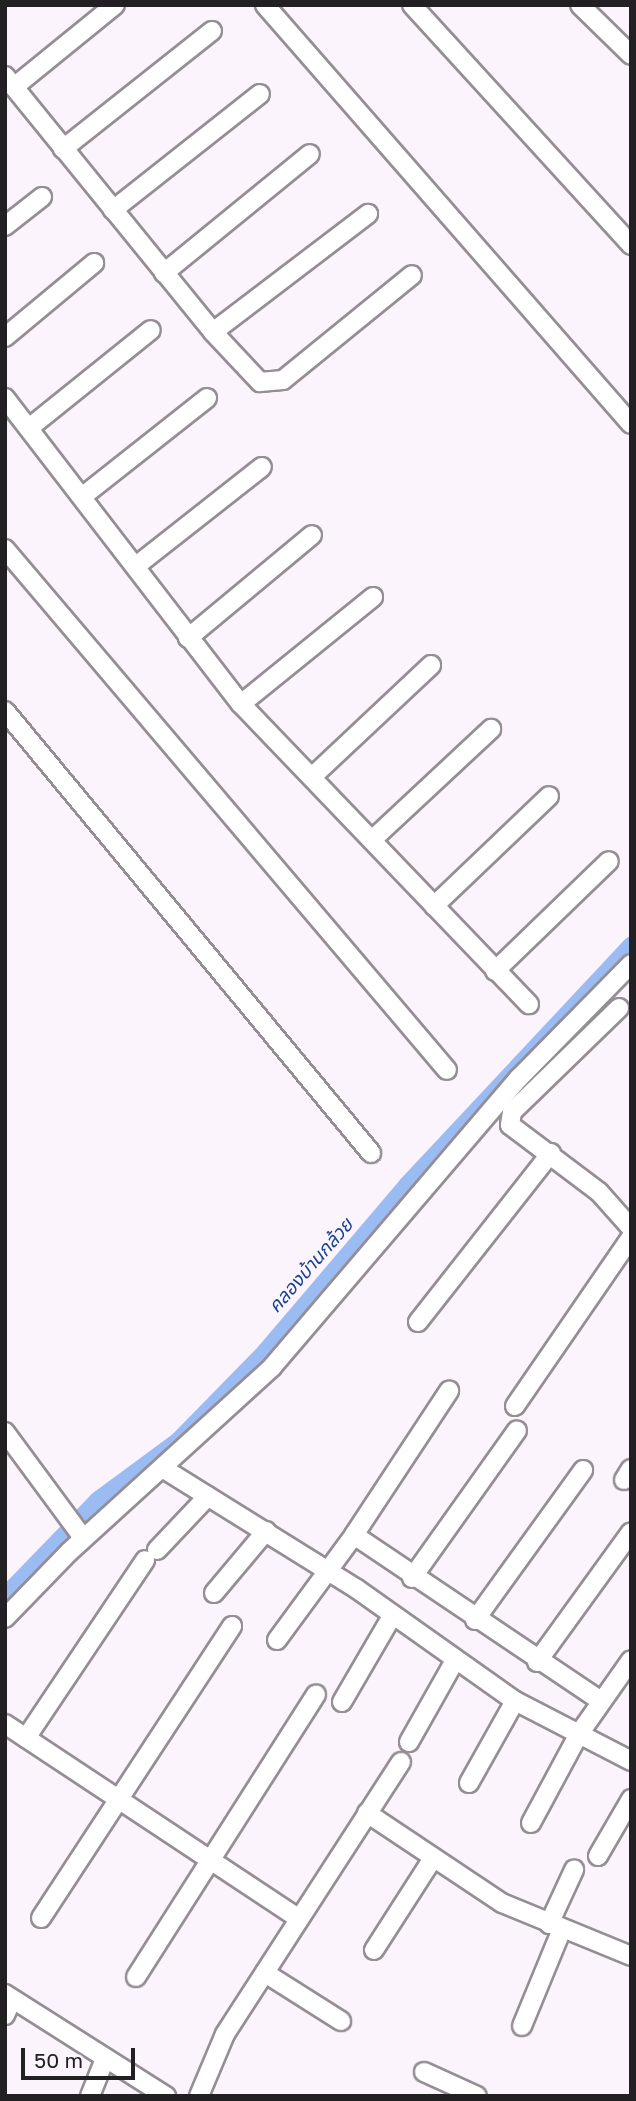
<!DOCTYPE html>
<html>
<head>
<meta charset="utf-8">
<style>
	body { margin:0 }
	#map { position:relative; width:636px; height:2101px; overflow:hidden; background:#fbf4fc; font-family:"Golos Text","Noto Sans Thai",sans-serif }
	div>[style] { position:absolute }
	.canal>* { height:16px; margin:-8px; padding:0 8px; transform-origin:8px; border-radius:8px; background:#9bbbf3 }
	.roads { filter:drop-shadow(2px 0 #958e95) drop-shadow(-2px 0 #958e95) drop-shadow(0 2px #958e95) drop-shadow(0 -2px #958e95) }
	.minor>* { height:18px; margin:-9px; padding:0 9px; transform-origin:9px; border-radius:9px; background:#fff }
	span { translate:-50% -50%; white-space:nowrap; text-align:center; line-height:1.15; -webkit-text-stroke:7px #fbf4fc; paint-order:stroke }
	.water-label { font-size:19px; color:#174290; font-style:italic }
	.frame { position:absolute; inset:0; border:7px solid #232023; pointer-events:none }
	.scale { position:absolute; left:21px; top:2048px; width:114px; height:32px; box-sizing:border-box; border:4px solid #232023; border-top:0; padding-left:9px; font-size:21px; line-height:24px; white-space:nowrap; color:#232023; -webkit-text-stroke:5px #fbf4fc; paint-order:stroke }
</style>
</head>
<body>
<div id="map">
	<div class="canal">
		<i style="left:5px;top:1595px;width:132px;rotate:-45.9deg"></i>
		<i style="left:97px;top:1500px;width:99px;rotate:-36.4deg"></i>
		<i style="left:177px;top:1441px;width:126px;rotate:-45.6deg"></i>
		<i style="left:265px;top:1351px;width:219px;rotate:-49.6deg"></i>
		<i style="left:407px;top:1184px;width:328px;rotate:-46.9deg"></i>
	</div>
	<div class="roads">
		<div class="minor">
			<i style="left:265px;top:5px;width:556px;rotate:48.86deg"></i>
			<i style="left:412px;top:5px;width:325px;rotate:47.6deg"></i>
			<i style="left:580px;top:5px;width:71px;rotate:44.4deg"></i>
			<i style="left:5px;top:76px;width:330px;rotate:50.9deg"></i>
			<i style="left:213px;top:332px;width:69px;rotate:46.8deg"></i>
			<i style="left:260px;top:382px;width:23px;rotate:-5deg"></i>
			<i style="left:283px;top:380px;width:166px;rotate:-39.1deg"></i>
			<i style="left:14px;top:87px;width:130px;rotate:-39.1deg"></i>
			<i style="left:63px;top:149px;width:190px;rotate:-38.4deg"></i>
			<i style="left:113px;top:210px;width:187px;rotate:-38.3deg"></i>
			<i style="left:5px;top:226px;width:47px;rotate:-38.1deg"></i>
			<i style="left:164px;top:273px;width:188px;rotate:-39.2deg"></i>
			<i style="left:213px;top:332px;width:195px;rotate:-37.3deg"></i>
			<i style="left:5px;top:337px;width:116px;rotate:-39.7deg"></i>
			<i style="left:5px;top:398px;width:386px;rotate:52.4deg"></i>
			<i style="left:241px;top:704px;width:416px;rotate:46.2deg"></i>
			<i style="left:29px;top:428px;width:156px;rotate:-38.8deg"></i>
			<i style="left:83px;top:496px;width:158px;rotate:-38.3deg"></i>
			<i style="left:5px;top:549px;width:683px;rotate:49.69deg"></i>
			<i style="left:136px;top:566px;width:160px;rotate:-38.2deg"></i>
			<i style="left:188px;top:638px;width:161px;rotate:-39.7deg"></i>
			<i style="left:241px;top:704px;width:170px;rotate:-39deg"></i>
			<i style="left:5px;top:711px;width:574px;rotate:50.37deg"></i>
			<i style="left:313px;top:776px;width:162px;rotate:-43.2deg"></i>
			<i style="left:372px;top:840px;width:163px;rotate:-43deg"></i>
			<i style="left:434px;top:906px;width:159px;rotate:-43.7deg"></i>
			<i style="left:495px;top:971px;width:158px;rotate:-44deg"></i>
			<i style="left:619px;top:1008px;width:149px;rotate:135.8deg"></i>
			<i style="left:512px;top:1112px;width:13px;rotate:99deg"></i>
			<i style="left:510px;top:1125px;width:111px;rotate:37deg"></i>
			<i style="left:599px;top:1192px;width:48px;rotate:48.4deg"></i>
			<i style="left:418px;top:1322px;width:215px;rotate:-51.8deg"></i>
			<i style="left:515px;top:1406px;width:205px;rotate:-55.5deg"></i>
			<i style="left:5px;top:1432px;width:128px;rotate:53.6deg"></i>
			<i style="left:81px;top:1535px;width:7px;rotate:98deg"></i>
			<i style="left:164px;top:1469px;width:227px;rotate:31.9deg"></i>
			<i style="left:357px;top:1589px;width:194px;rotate:35.3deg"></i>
			<i style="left:515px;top:1701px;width:131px;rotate:27.3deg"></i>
			<i style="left:624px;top:1480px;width:13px;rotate:-58deg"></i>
			<i style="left:354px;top:1535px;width:173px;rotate:-56.6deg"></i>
			<i style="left:157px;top:1550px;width:74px;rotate:-46.6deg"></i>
			<i style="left:412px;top:1578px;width:181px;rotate:-54.6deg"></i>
			<i style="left:214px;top:1593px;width:81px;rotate:-50deg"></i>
			<i style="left:5px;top:1618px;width:92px;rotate:-45.9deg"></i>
			<i style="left:69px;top:1552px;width:275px;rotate:-42.3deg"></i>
			<i style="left:272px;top:1367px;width:380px;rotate:-49.5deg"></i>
			<i style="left:519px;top:1078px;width:160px;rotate:-45.5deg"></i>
			<i style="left:475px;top:1620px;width:185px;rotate:-54.2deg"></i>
			<i style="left:277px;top:1640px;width:130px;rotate:-53.7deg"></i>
			<i style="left:354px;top:1535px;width:298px;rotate:33.9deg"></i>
			<i style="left:537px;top:1662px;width:160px;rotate:-54.1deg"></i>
			<i style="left:342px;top:1702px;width:99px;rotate:-59.8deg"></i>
			<i style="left:5px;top:1724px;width:350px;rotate:33.5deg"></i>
			<i style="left:26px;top:1738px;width:214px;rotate:-56.2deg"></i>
			<i style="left:409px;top:1742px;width:92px;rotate:-60.6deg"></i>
			<i style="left:469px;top:1783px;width:94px;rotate:-60.7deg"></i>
			<i style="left:367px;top:1813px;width:162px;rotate:33.7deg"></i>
			<i style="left:502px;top:1903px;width:139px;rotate:22.3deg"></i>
			<i style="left:531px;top:1823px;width:101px;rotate:-61.7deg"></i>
			<i style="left:579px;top:1734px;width:90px;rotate:-54.9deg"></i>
			<i style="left:598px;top:1856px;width:66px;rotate:-59.9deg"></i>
			<i style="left:41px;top:1918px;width:349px;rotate:-56.8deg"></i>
			<i style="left:549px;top:1924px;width:60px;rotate:-65.2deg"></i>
			<i style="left:374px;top:1950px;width:109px;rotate:-57.3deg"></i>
			<i style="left:265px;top:1973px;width:90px;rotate:32.3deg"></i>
			<i style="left:136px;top:1977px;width:335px;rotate:-57.5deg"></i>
			<i style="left:5px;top:1994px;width:191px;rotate:32.4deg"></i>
			<i style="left:5px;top:2015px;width:17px;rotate:-66deg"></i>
			<i style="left:522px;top:2026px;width:105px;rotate:-67.6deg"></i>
			<i style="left:424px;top:2072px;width:58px;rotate:24.4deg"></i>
			<i style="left:90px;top:2096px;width:40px;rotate:-68deg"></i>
			<i style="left:199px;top:2096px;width:67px;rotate:-67.2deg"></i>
			<i style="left:225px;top:2034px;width:324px;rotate:-57.1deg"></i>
		</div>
	</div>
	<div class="water-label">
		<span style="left:310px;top:1265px;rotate:-49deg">คลองบ้านกล้วย</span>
	</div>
	<div class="frame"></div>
	<div class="scale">50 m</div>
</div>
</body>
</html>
